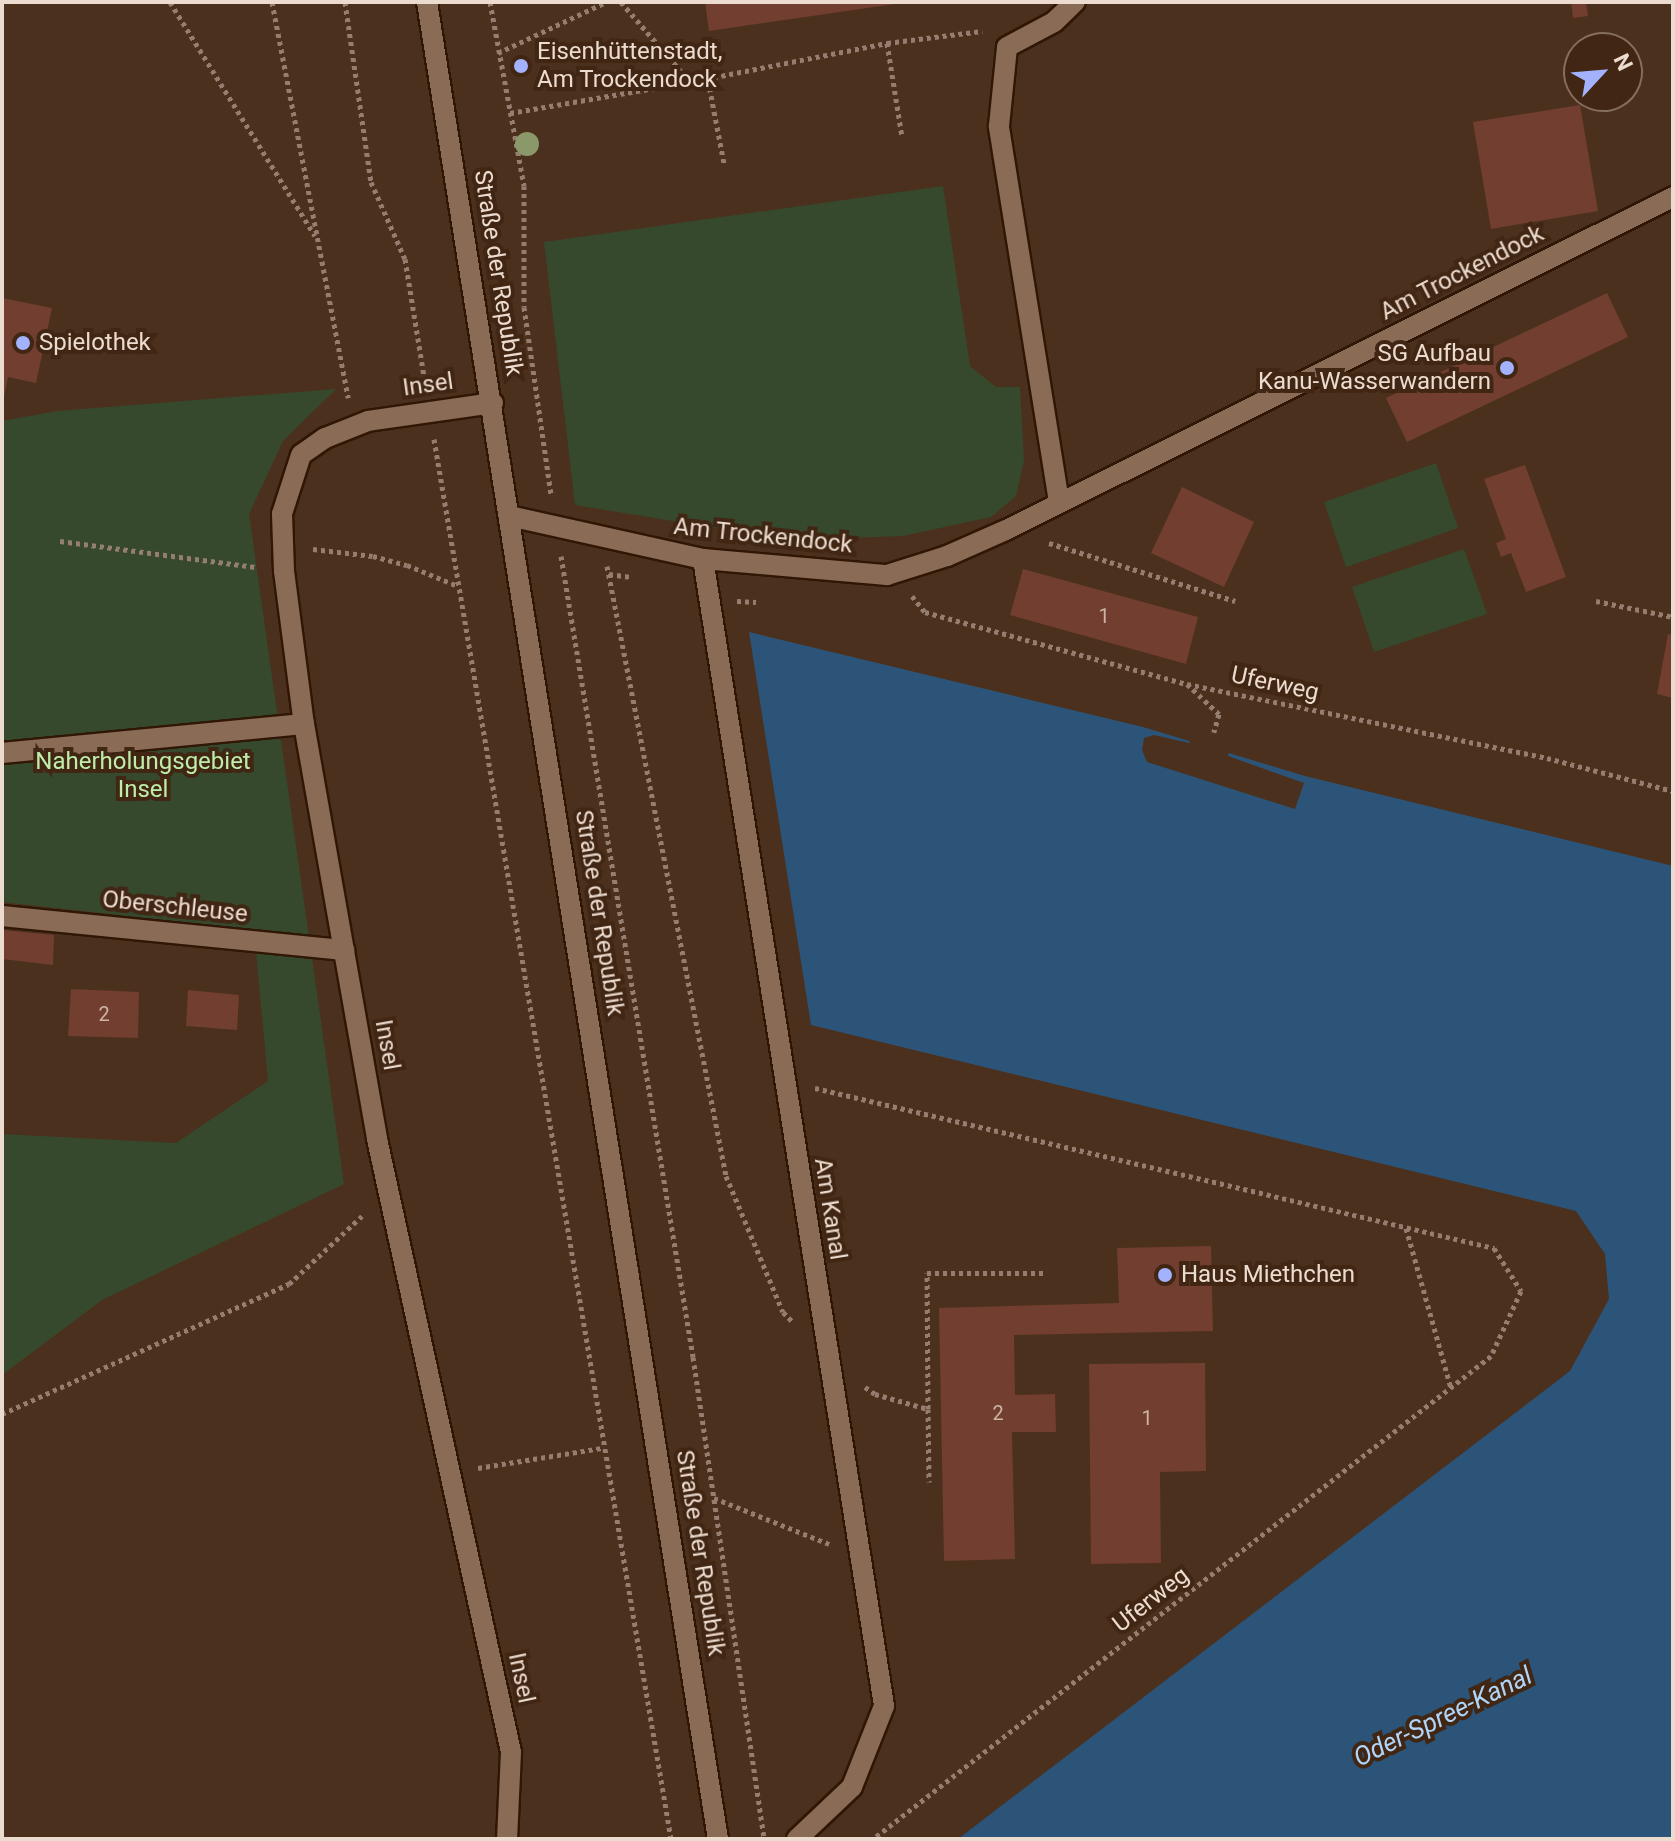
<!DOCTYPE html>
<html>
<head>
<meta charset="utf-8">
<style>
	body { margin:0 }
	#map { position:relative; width:1675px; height:1841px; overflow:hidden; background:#4b301d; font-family:Roboto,sans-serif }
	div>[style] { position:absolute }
	.green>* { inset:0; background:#36492d }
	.water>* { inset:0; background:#2c5478 }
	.pier>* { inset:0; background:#4b301d }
	.building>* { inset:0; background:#713e30 }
	.path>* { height:5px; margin-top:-2.5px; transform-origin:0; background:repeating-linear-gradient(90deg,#957e6f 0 4px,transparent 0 8px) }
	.roads { filter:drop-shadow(2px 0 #301705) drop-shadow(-2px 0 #301705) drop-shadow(0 2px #301705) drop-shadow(0 -2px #301705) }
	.service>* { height:20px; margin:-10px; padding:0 10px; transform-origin:10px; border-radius:10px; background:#8a6b56 }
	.minor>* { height:20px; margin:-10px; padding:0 10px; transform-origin:10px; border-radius:10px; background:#8a6b56 }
	.secondary>* { height:20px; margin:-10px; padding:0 10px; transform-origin:10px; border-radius:10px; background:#8a6b56 }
	.trees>* { width:24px; height:24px; margin:-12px; border-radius:50%; background:#8a986a }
	.dots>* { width:22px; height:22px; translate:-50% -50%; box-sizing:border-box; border:4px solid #402613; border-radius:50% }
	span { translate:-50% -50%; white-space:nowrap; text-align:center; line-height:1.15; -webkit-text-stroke:8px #402613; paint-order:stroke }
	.number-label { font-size:20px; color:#cdb4a7 }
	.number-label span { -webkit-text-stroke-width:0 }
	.poi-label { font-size:24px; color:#ecdbcf }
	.left { translate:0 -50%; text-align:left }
	.right { translate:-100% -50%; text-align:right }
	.street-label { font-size:24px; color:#ecdbcf }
	.park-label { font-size:24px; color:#beeea9 }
	.water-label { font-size:26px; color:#b0d5f8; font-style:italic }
	.frame { position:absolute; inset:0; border:4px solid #ecdbcf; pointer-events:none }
	.north { position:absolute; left:1563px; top:32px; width:80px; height:80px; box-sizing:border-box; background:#402613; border:2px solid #856e5e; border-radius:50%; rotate:64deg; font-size:22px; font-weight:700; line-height:32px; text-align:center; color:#ecdbcf }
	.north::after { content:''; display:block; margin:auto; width:28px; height:36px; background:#a2b2fd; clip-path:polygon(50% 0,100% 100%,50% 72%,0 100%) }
</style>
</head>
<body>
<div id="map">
	<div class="green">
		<i style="clip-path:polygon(943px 186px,970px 366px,996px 387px,1020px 387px,1024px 461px,1016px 496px,991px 517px,903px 536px,789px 540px,575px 505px,544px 242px)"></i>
		<i style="clip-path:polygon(336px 389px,283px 441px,249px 514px,344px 1184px,102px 1300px,2px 1375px,2px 1134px,176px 1143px,268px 1081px,254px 930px,2px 902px,2px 421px,57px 411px)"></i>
		<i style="clip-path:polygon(1436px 463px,1458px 528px,1346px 567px,1324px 502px)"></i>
		<i style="clip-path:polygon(1464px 549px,1487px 614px,1374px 652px,1352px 587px)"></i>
	</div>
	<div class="water">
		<i style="clip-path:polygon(749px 632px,1143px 727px,1305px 776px,1673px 866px,1673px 1839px,958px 1839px,1570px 1371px,1609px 1299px,1605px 1254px,1576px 1211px,811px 1025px)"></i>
	</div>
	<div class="pier">
		<i style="clip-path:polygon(1154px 735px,1189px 743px,1192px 737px,1229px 749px,1228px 756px,1304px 783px,1295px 809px,1147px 762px,1142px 750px,1144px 738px)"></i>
	</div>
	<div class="building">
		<i style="clip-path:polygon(705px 2px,894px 2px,895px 4px,709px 31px)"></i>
		<i style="clip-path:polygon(1571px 2px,1586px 2px,1588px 16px,1573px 18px)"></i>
		<i style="clip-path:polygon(1580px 105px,1598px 211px,1491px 229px,1473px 122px)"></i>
		<i style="clip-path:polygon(1607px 293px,1628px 337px,1407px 442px,1386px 398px)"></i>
		<i style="clip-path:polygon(2px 298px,52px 308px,36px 383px,8px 377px,3px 402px)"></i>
		<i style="clip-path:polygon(1525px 465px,1566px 577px,1526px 592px,1511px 553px,1501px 557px,1496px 543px,1506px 539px,1484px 479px)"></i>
		<i style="clip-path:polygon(1182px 487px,1254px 522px,1224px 587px,1151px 553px)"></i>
		<i style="clip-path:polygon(1023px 569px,1198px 617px,1186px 664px,1010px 615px)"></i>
		<i style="clip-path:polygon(1668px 634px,1673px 635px,1673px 698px,1657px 694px)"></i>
		<i style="clip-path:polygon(2px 930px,54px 935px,53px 965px,2px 959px)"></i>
		<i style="clip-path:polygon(71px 989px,139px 992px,138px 1038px,68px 1036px)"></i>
		<i style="clip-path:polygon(188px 990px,239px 995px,237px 1030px,186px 1026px)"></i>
		<i style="clip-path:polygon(1211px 1246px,1213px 1331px,1014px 1335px,1015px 1395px,1055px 1394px,1056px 1432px,1012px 1432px,1015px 1559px,944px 1561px,939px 1308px,1119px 1303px,1117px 1248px)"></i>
		<i style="clip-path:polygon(1205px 1363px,1206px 1471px,1160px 1472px,1161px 1563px,1091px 1564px,1089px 1364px)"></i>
	</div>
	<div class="path">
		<i style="left:170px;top:2px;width:275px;rotate:58.2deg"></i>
		<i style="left:272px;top:2px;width:403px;rotate:79.1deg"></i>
		<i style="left:345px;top:2px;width:182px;rotate:81.8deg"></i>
		<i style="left:371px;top:182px;width:84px;rotate:66.2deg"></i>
		<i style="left:405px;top:259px;width:125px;rotate:80.8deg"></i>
		<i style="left:490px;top:2px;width:187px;rotate:79.5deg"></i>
		<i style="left:524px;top:186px;width:121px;rotate:90deg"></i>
		<i style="left:524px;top:307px;width:190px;rotate:81.8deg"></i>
		<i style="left:621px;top:2px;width:106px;rotate:49.2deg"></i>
		<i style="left:690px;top:82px;width:201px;rotate:-11.2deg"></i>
		<i style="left:887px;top:43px;width:96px;rotate:-7.2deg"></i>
		<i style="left:887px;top:43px;width:95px;rotate:80.9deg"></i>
		<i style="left:498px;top:53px;width:119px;rotate:-25.3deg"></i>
		<i style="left:708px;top:80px;width:85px;rotate:79.1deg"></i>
		<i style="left:510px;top:113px;width:182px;rotate:-9.8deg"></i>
		<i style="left:434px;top:439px;width:1420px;rotate:80.39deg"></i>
		<i style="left:60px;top:541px;width:197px;rotate:7.6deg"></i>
		<i style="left:1049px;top:543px;width:195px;rotate:17.3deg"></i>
		<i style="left:313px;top:549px;width:60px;rotate:6.7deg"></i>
		<i style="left:373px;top:556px;width:35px;rotate:15deg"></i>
		<i style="left:407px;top:565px;width:55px;rotate:22.4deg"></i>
		<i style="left:561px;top:556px;width:812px;rotate:80.64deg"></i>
		<i style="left:693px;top:1357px;width:487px;rotate:81.6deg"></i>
		<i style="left:607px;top:566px;width:621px;rotate:78.96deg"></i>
		<i style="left:726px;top:1176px;width:147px;rotate:67.3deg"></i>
		<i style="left:783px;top:1312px;width:14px;rotate:45deg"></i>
		<i style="left:609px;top:574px;width:22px;rotate:8deg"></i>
		<i style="left:912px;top:596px;width:21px;rotate:51deg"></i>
		<i style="left:925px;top:612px;width:272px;rotate:15.4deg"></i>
		<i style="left:1187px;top:684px;width:368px;rotate:11.6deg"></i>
		<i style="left:1547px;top:758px;width:130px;rotate:14.7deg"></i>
		<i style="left:737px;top:601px;width:19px;rotate:3deg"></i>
		<i style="left:1596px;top:601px;width:79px;rotate:11.7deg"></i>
		<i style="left:1187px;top:684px;width:44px;rotate:43.2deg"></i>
		<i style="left:1219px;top:714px;width:19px;rotate:106deg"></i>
		<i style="left:815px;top:1088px;width:698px;rotate:13.26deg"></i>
		<i style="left:1494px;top:1248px;width:51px;rotate:57.9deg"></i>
		<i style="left:1521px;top:1291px;width:72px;rotate:114.8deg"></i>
		<i style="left:1491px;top:1356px;width:784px;rotate:141.99deg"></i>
		<i style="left:1406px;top:1228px;width:166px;rotate:74.3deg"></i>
		<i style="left:865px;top:1387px;width:12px;rotate:35deg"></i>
		<i style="left:875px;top:1394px;width:55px;rotate:15.8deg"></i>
		<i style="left:928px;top:1409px;width:73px;rotate:89.2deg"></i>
		<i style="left:928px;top:1409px;width:136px;rotate:-90.4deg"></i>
		<i style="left:927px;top:1273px;width:116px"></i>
		<i style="left:2px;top:1414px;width:315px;rotate:-24.4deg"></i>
		<i style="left:289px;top:1284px;width:103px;rotate:-43deg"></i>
		<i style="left:478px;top:1468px;width:126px;rotate:-9.2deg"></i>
		<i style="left:714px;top:1498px;width:124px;rotate:21.8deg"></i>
	</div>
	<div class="roads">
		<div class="service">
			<i style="left:2px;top:753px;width:303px;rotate:-5.5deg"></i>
		</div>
		<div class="minor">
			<i style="left:493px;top:403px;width:126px;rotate:171.8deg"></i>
			<i style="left:368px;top:421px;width:46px;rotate:158.4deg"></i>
			<i style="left:325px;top:438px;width:29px;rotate:145deg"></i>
			<i style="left:301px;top:455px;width:62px;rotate:107.9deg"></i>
			<i style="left:282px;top:514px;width:57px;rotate:88deg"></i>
			<i style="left:284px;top:571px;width:154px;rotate:82.6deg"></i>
			<i style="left:304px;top:724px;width:421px;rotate:80deg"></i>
			<i style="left:377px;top:1139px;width:627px;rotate:77.67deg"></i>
			<i style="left:511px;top:1752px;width:87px;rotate:92.6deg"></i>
			<i style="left:1059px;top:502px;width:381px;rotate:-99.1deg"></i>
			<i style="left:999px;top:126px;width:79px;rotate:-84.2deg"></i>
			<i style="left:1007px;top:47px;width:53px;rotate:-28deg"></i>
			<i style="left:1054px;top:22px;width:29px;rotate:-44deg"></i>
			<i style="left:509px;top:516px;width:199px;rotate:12.5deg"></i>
			<i style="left:703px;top:559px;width:185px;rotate:5deg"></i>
			<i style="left:887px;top:575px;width:63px;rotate:-17.6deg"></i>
			<i style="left:947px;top:556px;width:64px;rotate:-23.8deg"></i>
			<i style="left:1006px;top:530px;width:746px;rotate:-26.53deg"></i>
			<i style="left:703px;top:559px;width:1161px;rotate:81.03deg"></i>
			<i style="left:884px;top:1706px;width:87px;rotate:111.6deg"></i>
			<i style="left:852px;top:1787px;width:76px;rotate:136.6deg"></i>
			<i style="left:2px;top:916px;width:344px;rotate:5.7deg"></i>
		</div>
		<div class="secondary">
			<i style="left:427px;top:2px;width:1860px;rotate:81deg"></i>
		</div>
	</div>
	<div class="trees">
		<i style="left:527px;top:144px"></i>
	</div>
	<div class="dots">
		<i style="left:521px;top:66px;background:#a2b2fd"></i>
		<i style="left:23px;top:343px;background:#a2b2fd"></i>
		<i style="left:1507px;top:368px;background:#a2b2fd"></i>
		<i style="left:1165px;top:1275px;background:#a2b2fd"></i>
	</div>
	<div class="number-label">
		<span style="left:1104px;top:616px">1</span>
		<span style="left:104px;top:1014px">2</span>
		<span style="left:998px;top:1413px">2</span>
		<span style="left:1147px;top:1418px">1</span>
	</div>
	<div class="poi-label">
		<span class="left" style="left:537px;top:66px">Eisenhüttenstadt,<br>Am Trockendock</span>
		<span class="left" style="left:39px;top:343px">Spielothek</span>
		<span class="right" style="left:1491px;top:368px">SG Aufbau<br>Kanu-Wasserwandern</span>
		<span class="left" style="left:1181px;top:1275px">Haus Miethchen</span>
	</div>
	<div class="street-label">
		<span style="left:498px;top:273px;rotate:81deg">Straße der Republik</span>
		<span style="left:1462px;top:273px;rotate:-27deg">Am Trockendock</span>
		<span style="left:428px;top:385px;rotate:-8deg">Insel</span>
		<span style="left:763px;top:536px;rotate:6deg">Am Trockendock</span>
		<span style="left:1275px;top:684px;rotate:12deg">Uferweg</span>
		<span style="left:175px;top:907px;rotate:6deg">Oberschleuse</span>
		<span style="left:599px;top:913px;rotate:81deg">Straße der Republik</span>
		<span style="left:387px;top:1045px;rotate:80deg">Insel</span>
		<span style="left:830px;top:1209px;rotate:81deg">Am Kanal</span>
		<span style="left:700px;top:1553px;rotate:81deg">Straße der Republik</span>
		<span style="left:1151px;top:1600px;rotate:-38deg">Uferweg</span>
		<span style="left:521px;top:1678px;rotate:78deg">Insel</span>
	</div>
	<div class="park-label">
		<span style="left:143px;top:776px">Naherholungsgebiet<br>Insel</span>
	</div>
	<div class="water-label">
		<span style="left:1443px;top:1717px;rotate:-26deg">Oder-Spree-Kanal</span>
	</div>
	<div class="frame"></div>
	<div class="north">N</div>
</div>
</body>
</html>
